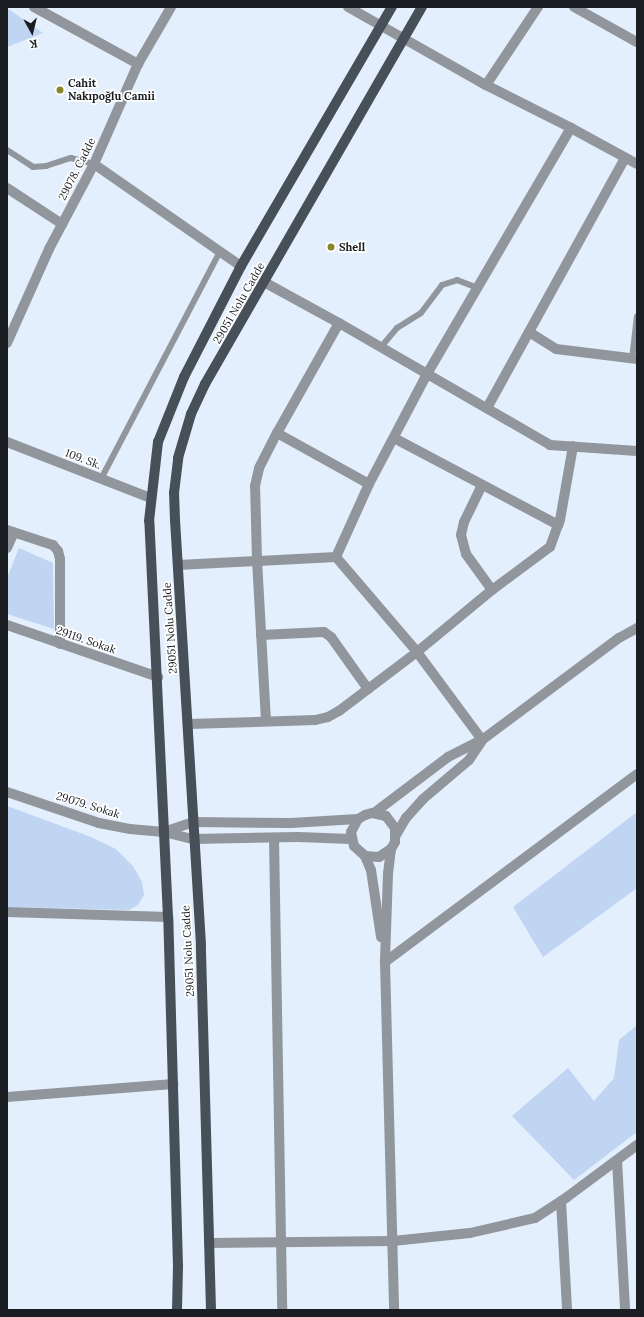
<!DOCTYPE html>
<html>
<head>
<meta charset="utf-8">
<style>
	body { margin:0 }
	#map { position:relative; width:644px; height:1317px; overflow:hidden; background:#e4effd; font-family:Lora,serif }
	div>[style] { position:absolute }
	.green>* { inset:0; background:#bfd5f1 }
	.service>* { height:6px; margin:-3px; padding:0 3px; transform-origin:3px; border-radius:3px; background:#91969c }
	.minor>* { height:10px; margin:-5px; padding:0 5px; transform-origin:5px; border-radius:5px; background:#91969c }
	.tertiary>* { height:10px; margin:-5px; padding:0 5px; transform-origin:5px; border-radius:5px; background:#91969c }
	.primary>* { height:10px; margin:-5px; padding:0 5px; transform-origin:5px; border-radius:5px; background:#474f59 }
	.dots>* { width:11px; height:11px; translate:-50% -50%; box-sizing:border-box; border:2px solid #fff; border-radius:50% }
	span { translate:-50% -50%; white-space:nowrap; text-align:center; line-height:1.15; -webkit-text-stroke:3.5px #fff; paint-order:stroke }
	.poi-label { font-size:11px; color:#1a1e23; font-weight:700 }
	.left { translate:0 -50%; text-align:left }
	.street-label { font-size:11px; color:#1a1e23 }
	.frame { position:absolute; inset:0; border:8px solid #1a1e23; pointer-events:none }
	.north { position:absolute; left:12px; top:12px; width:40px; height:40px; -webkit-text-stroke:3px #fff; paint-order:stroke; rotate:172deg; font-size:11px; font-weight:700; line-height:16px; text-align:center; color:#1a1e23 }
	.north::after { content:''; display:block; margin:auto; width:14px; height:18px; background:#1a1e23; clip-path:polygon(50% 0,100% 100%,50% 72%,0 100%) }
</style>
</head>
<body>
<div id="map">
	<div class="green">
		<i style="clip-path:polygon(7px 8px,43px 33px,7px 47px)"></i>
		<i style="clip-path:polygon(19px 548px,53px 563px,54px 629px,7px 614px,7px 578px)"></i>
		<i style="clip-path:polygon(7px 806px,91px 837px,116px 849px,133px 866px,142px 882px,144px 895px,138px 905px,129px 910px,7px 907px)"></i>
		<i style="clip-path:polygon(637px 812px,637px 888px,543px 957px,513px 907px)"></i>
		<i style="clip-path:polygon(637px 1025px,637px 1132px,574px 1180px,512px 1116px,568px 1068px,594px 1101px,614px 1078px,619px 1040px)"></i>
	</div>
	<div class="service">
		<i style="left:7px;top:150px;width:31px;rotate:33deg"></i>
		<i style="left:33px;top:167px;width:13px;rotate:-4deg"></i>
		<i style="left:46px;top:166px;width:26px;rotate:-18deg"></i>
		<i style="left:71px;top:158px;width:24px;rotate:15deg"></i>
		<i style="left:381px;top:347px;width:25px;rotate:-50deg"></i>
		<i style="left:397px;top:328px;width:28px;rotate:-32deg"></i>
		<i style="left:421px;top:313px;width:35px;rotate:-53deg"></i>
		<i style="left:442px;top:285px;width:16px;rotate:-18deg"></i>
		<i style="left:457px;top:280px;width:22px;rotate:21deg"></i>
		<i style="left:632px;top:359px;width:43px;rotate:-83.4deg"></i>
		<i style="left:101px;top:479px;width:257px;rotate:-62.4deg"></i>
	</div>
	<div class="minor">
		<i style="left:34px;top:7px;width:119px;rotate:28.7deg"></i>
		<i style="left:574px;top:7px;width:72px;rotate:29.1deg"></i>
		<i style="left:486px;top:85px;width:94px;rotate:-56.3deg"></i>
		<i style="left:94px;top:164px;width:179px;rotate:34.8deg"></i>
		<i style="left:7px;top:188px;width:66px;rotate:33.2deg"></i>
		<i style="left:264px;top:282px;width:85px;rotate:28.7deg"></i>
		<i style="left:339px;top:323px;width:244px;rotate:30deg"></i>
		<i style="left:550px;top:445px;width:87px;rotate:3.9deg"></i>
		<i style="left:339px;top:323px;width:126px;rotate:119.4deg"></i>
		<i style="left:277px;top:433px;width:105px;rotate:29deg"></i>
		<i style="left:529px;top:332px;width:32px;rotate:32deg"></i>
		<i style="left:556px;top:349px;width:82px;rotate:7deg"></i>
		<i style="left:7px;top:343px;width:103px;rotate:-65.9deg"></i>
		<i style="left:49px;top:249px;width:96px;rotate:-62.1deg"></i>
		<i style="left:94px;top:164px;width:109px;rotate:-66.3deg"></i>
		<i style="left:138px;top:64px;width:66px;rotate:-59.9deg"></i>
		<i style="left:487px;top:408px;width:286px;rotate:-61.1deg"></i>
		<i style="left:394px;top:438px;width:186px;rotate:27.9deg"></i>
		<i style="left:7px;top:442px;width:155px;rotate:21.3deg"></i>
		<i style="left:482px;top:485px;width:41px;rotate:115.9deg"></i>
		<i style="left:464px;top:522px;width:13px;rotate:103deg"></i>
		<i style="left:461px;top:535px;width:20px;rotate:75deg"></i>
		<i style="left:466px;top:554px;width:44px;rotate:54.2deg"></i>
		<i style="left:7px;top:530px;width:48px;rotate:18.1deg"></i>
		<i style="left:53px;top:545px;width:8px;rotate:50deg"></i>
		<i style="left:58px;top:551px;width:8px;rotate:76deg"></i>
		<i style="left:60px;top:559px;width:85px;rotate:90deg"></i>
		<i style="left:7px;top:548px;width:17px;rotate:-66deg"></i>
		<i style="left:336px;top:557px;width:125px;rotate:49.5deg"></i>
		<i style="left:417px;top:652px;width:97px;rotate:-39.6deg"></i>
		<i style="left:492px;top:590px;width:72px;rotate:-36.6deg"></i>
		<i style="left:550px;top:547px;width:29px;rotate:-70deg"></i>
		<i style="left:560px;top:520px;width:75px;rotate:-80deg"></i>
		<i style="left:178px;top:565px;width:158px;rotate:-2.9deg"></i>
		<i style="left:336px;top:557px;width:80px;rotate:-65.7deg"></i>
		<i style="left:369px;top:484px;width:124px;rotate:-62.2deg"></i>
		<i style="left:427px;top:374px;width:285px;rotate:-59.7deg"></i>
		<i style="left:7px;top:625px;width:160px;rotate:19deg"></i>
		<i style="left:261px;top:635px;width:63px;rotate:-2.7deg"></i>
		<i style="left:324px;top:632px;width:9px;rotate:36deg"></i>
		<i style="left:331px;top:637px;width:64px;rotate:54.6deg"></i>
		<i style="left:266px;top:721px;width:161px;rotate:-93.2deg"></i>
		<i style="left:257px;top:560px;width:74px;rotate:-91.5deg"></i>
		<i style="left:255px;top:486px;width:18px;rotate:-77deg"></i>
		<i style="left:259px;top:468px;width:39px;rotate:-63deg"></i>
		<i style="left:189px;top:724px;width:126px;rotate:-1.8deg"></i>
		<i style="left:315px;top:720px;width:13px;rotate:-13deg"></i>
		<i style="left:328px;top:717px;width:13px;rotate:-29deg"></i>
		<i style="left:339px;top:711px;width:98px;rotate:-37.1deg"></i>
		<i style="left:417px;top:652px;width:109px;rotate:53.5deg"></i>
		<i style="left:7px;top:792px;width:97px;rotate:18.6deg"></i>
		<i style="left:99px;top:823px;width:32px;rotate:11deg"></i>
		<i style="left:130px;top:829px;width:34px;rotate:5deg"></i>
		<i style="left:374px;top:813px;width:93px;rotate:-37.1deg"></i>
		<i style="left:448px;top:757px;width:38px;rotate:-27deg"></i>
		<i style="left:482px;top:740px;width:171px;rotate:-36.7deg"></i>
		<i style="left:619px;top:638px;width:21px;rotate:-29deg"></i>
		<i style="left:396px;top:835px;width:20px;rotate:-60deg"></i>
		<i style="left:406px;top:818px;width:25px;rotate:-48deg"></i>
		<i style="left:423px;top:799px;width:60px;rotate:-40.3deg"></i>
		<i style="left:469px;top:760px;width:22px;rotate:-56deg"></i>
		<i style="left:274px;top:838px;width:472px;rotate:89deg"></i>
		<i style="left:7px;top:912px;width:161px;rotate:1.8deg"></i>
		<i style="left:385px;top:962px;width:314px;rotate:-36.7deg"></i>
		<i style="left:7px;top:1097px;width:167px;rotate:-4.5deg"></i>
		<i style="left:617px;top:1160px;width:150px;rotate:86.9deg"></i>
		<i style="left:561px;top:1201px;width:109px;rotate:86.8deg"></i>
		<i style="left:209px;top:1243px;width:184px;rotate:-0.6deg"></i>
		<i style="left:393px;top:1241px;width:77px;rotate:-5.9deg"></i>
		<i style="left:470px;top:1233px;width:67px;rotate:-13deg"></i>
		<i style="left:535px;top:1218px;width:38px;rotate:-33deg"></i>
		<i style="left:567px;top:1197px;width:87px;rotate:-36.6deg"></i>
	</div>
	<div class="tertiary">
		<i style="left:348px;top:7px;width:159px;rotate:29.5deg"></i>
		<i style="left:486px;top:85px;width:95px;rotate:26.8deg"></i>
		<i style="left:571px;top:128px;width:75px;rotate:28.6deg"></i>
		<i style="left:164px;top:832px;width:31px;rotate:-19deg"></i>
		<i style="left:193px;top:822px;width:98px;rotate:0.6deg"></i>
		<i style="left:291px;top:823px;width:67px;rotate:-3.4deg"></i>
		<i style="left:164px;top:832px;width:30px;rotate:14deg"></i>
		<i style="left:193px;top:839px;width:105px;rotate:-1.1deg"></i>
		<i style="left:298px;top:837px;width:53px;rotate:2.2deg"></i>
		<i style="left:391px;top:849px;width:25px;rotate:97deg"></i>
		<i style="left:388px;top:874px;width:88px;rotate:92deg"></i>
		<i style="left:385px;top:962px;width:348px;rotate:88.5deg"></i>
		<i style="left:365px;top:856px;width:14px;rotate:4deg"></i>
		<i style="left:379px;top:857px;width:14px;rotate:-34deg"></i>
		<i style="left:391px;top:849px;width:8px;rotate:-60deg"></i>
		<i style="left:395px;top:842px;width:14px;rotate:-90deg"></i>
		<i style="left:395px;top:828px;width:15px;rotate:-127deg"></i>
		<i style="left:386px;top:816px;width:14px;rotate:-168deg"></i>
		<i style="left:372px;top:813px;width:7px;rotate:164deg"></i>
		<i style="left:365px;top:815px;width:8px;rotate:150deg"></i>
		<i style="left:358px;top:819px;width:15px;rotate:118deg"></i>
		<i style="left:351px;top:832px;width:14px;rotate:78deg"></i>
		<i style="left:354px;top:846px;width:15px;rotate:42deg"></i>
		<i style="left:365px;top:856px;width:15px;rotate:67deg"></i>
		<i style="left:371px;top:870px;width:68px;rotate:81.5deg"></i>
	</div>
	<div class="primary">
		<i style="left:177px;top:1310px;width:44px;rotate:-88.7deg"></i>
		<i style="left:178px;top:1266px;width:349px;rotate:-91.6deg"></i>
		<i style="left:168px;top:917px;width:396px;rotate:-92.7deg"></i>
		<i style="left:149px;top:521px;width:80px;rotate:-83.5deg"></i>
		<i style="left:158px;top:442px;width:70px;rotate:-68.2deg"></i>
		<i style="left:184px;top:377px;width:125px;rotate:-62.8deg"></i>
		<i style="left:241px;top:266px;width:300px;rotate:-59.8deg"></i>
		<i style="left:211px;top:1310px;width:365px;rotate:-91.6deg"></i>
		<i style="left:201px;top:945px;width:426px;rotate:-93.5deg"></i>
		<i style="left:175px;top:520px;width:27px;rotate:-92deg"></i>
		<i style="left:174px;top:493px;width:35px;rotate:-83deg"></i>
		<i style="left:178px;top:458px;width:46px;rotate:-73.5deg"></i>
		<i style="left:191px;top:414px;width:33px;rotate:-65deg"></i>
		<i style="left:205px;top:384px;width:435px;rotate:-60.1deg"></i>
	</div>
	<div class="dots">
		<i style="left:60px;top:90px;background:#8a832a"></i>
		<i style="left:331px;top:247px;background:#8a832a"></i>
	</div>
	<div class="poi-label">
		<span class="left" style="left:68px;top:90px">Cahit<br>Nakıpoğlu Camii</span>
		<span class="left" style="left:339px;top:247px">Shell</span>
	</div>
	<div class="street-label">
		<span style="left:77px;top:169px;rotate:-63deg">29078. Cadde</span>
		<span style="left:239px;top:303px;rotate:-60deg">29051 Nolu Cadde</span>
		<span style="left:83px;top:459px;rotate:21deg">109. Sk.</span>
		<span style="left:170px;top:628px;rotate:-94deg">29051 Nolu Cadde</span>
		<span style="left:86px;top:640px;rotate:19deg">29119. Sokak</span>
		<span style="left:88px;top:805px;rotate:17deg">29079. Sokak</span>
		<span style="left:188px;top:951px;rotate:-93deg">29051 Nolu Cadde</span>
	</div>
	<div class="frame"></div>
	<div class="north">K</div>
</div>
</body>
</html>
